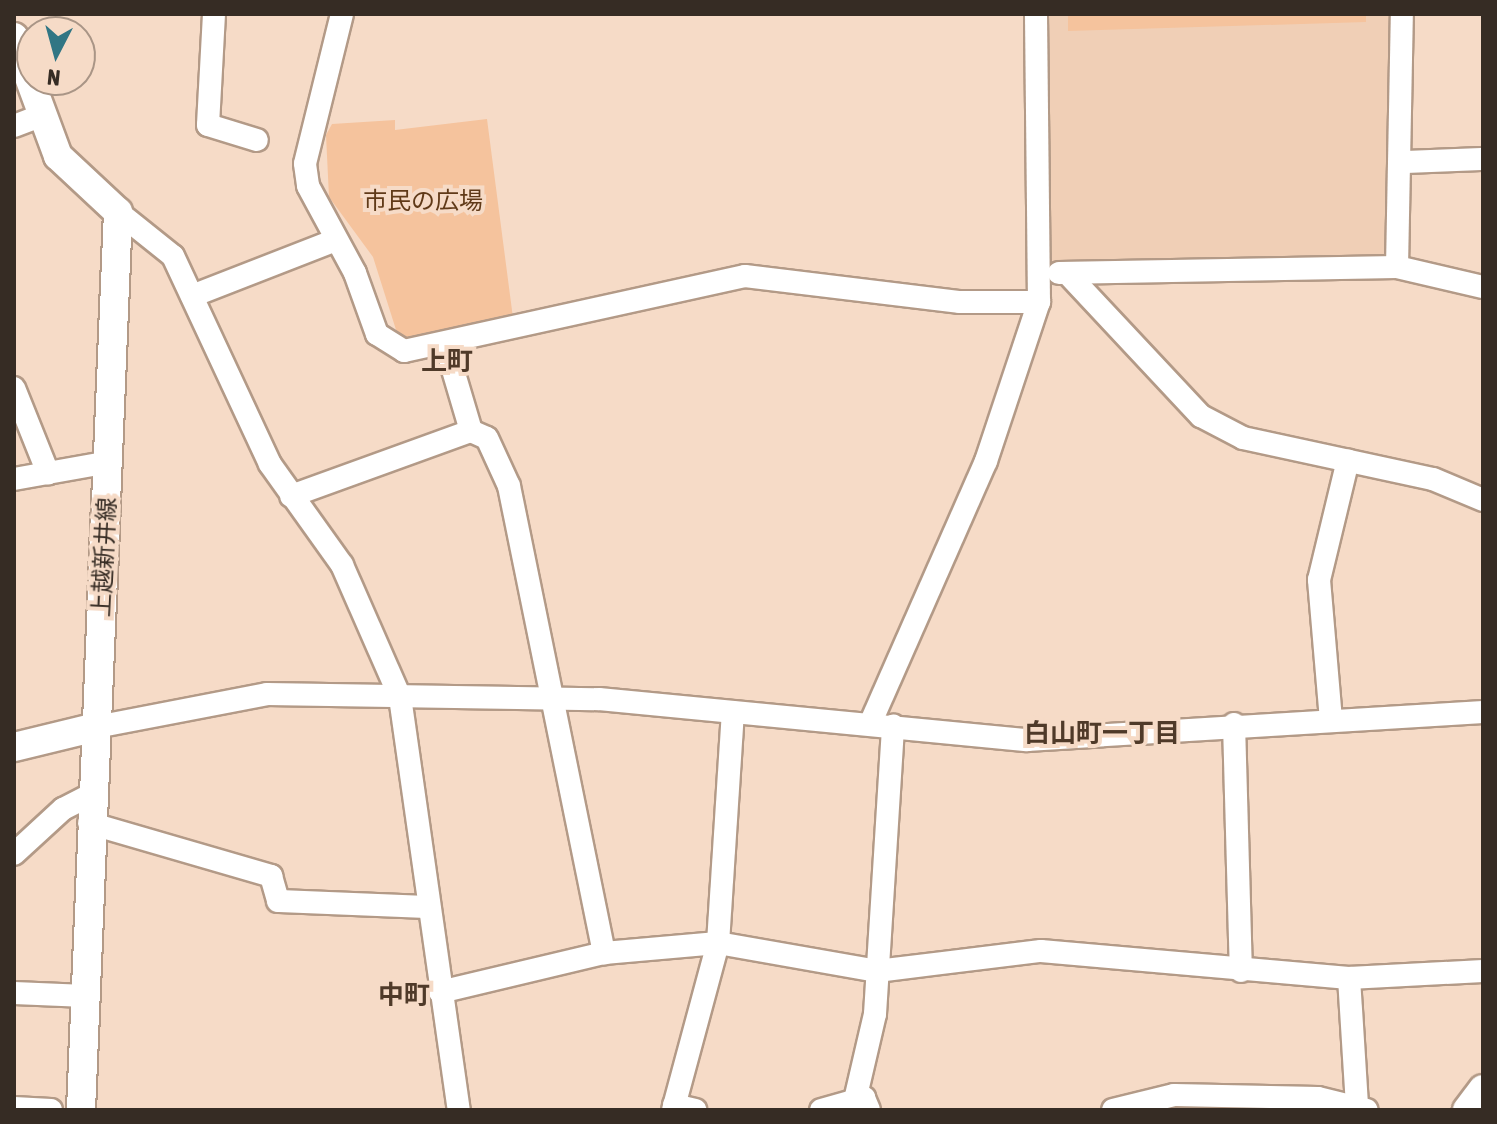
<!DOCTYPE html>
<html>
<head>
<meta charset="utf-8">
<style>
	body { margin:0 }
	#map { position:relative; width:1497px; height:1124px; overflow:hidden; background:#f6dbc7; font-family:"Asap Condensed","Noto Sans JP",sans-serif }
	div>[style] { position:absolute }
	.built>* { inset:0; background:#f0cfb6 }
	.green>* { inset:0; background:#f5c39d }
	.roads { filter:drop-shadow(2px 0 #b39a87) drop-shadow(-2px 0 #b39a87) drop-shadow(0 2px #b39a87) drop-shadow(0 -2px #b39a87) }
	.minor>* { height:22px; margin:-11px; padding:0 11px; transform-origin:11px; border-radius:11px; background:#fff }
	.major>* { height:28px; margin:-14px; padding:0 14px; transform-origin:14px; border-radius:14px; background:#fff }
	span { translate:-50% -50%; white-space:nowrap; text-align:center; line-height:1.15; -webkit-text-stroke:8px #f6dbc7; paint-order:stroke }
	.park-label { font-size:24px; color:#603a18 }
	.street-label { font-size:24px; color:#362c24 }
	.neighbourhood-label { font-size:26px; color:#4f3a29; font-weight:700 }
	.frame { position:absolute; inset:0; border:16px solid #362c24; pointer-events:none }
	.north { position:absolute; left:16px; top:16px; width:80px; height:80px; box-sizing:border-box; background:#f6dbc7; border:2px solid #a99586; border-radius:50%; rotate:186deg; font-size:22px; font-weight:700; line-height:32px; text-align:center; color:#362c24 }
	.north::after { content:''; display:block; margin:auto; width:28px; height:36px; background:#317684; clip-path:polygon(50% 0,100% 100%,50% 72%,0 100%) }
</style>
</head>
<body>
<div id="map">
	<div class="built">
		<i style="clip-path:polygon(1044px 14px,1398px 14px,1396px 256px,1051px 268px)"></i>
	</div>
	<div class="green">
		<i style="clip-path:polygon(1068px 14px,1366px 14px,1366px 22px,1068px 31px)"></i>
		<i style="clip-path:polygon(487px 119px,513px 318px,409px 341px,397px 333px,373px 257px,329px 197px,326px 135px,332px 124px,395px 120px,395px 130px)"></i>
	</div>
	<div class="roads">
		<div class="minor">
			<i style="left:214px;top:14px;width:111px;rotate:93.1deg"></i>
			<i style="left:208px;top:125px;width:51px;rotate:17deg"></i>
			<i style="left:342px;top:14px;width:154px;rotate:103.9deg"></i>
			<i style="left:305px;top:164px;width:22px;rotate:82deg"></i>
			<i style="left:308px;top:186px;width:99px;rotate:61.6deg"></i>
			<i style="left:355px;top:273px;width:65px;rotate:70.2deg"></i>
			<i style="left:377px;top:334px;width:32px;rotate:32deg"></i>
			<i style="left:404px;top:351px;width:349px;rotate:-12.4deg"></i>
			<i style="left:745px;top:276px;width:217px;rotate:6.9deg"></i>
			<i style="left:960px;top:302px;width:79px"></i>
			<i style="left:14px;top:126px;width:31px;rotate:-21deg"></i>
			<i style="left:1404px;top:162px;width:79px;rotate:-2.2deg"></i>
			<i style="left:118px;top:212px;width:70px;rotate:38.7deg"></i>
			<i style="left:173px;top:256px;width:230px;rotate:65deg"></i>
			<i style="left:270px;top:464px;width:124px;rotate:54.5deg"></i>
			<i style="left:342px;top:565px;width:144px;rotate:66.3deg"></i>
			<i style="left:400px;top:697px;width:417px;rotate:81.9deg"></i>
			<i style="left:1397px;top:267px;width:253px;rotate:-88.9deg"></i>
			<i style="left:1059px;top:273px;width:338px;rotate:-1deg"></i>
			<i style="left:1397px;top:267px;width:88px;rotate:13.1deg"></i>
			<i style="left:1067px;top:273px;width:196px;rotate:46.9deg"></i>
			<i style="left:1201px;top:416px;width:47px;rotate:27.6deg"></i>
			<i style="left:1243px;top:438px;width:194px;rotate:12.2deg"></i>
			<i style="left:1433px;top:479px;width:54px;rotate:22.8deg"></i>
			<i style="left:192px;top:296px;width:155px;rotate:-21.3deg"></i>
			<i style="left:445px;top:343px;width:92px;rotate:73.5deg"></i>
			<i style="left:14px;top:388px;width:92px;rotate:68.2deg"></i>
			<i style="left:471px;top:431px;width:17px;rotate:24deg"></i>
			<i style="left:487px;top:438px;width:53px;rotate:65.4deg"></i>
			<i style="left:509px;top:486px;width:477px;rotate:78.5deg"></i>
			<i style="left:14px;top:479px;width:97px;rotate:-10.1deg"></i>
			<i style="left:291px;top:496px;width:191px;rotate:-19.9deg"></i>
			<i style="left:1331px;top:720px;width:141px;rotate:-94.9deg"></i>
			<i style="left:1319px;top:580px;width:123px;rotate:-76.4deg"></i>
			<i style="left:870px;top:724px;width:287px;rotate:-66.2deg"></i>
			<i style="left:986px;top:461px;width:168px;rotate:-71.6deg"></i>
			<i style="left:1039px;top:302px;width:288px;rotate:-90.6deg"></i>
			<i style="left:1234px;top:724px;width:247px;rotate:88.4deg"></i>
			<i style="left:96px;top:727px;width:174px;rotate:-10.9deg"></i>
			<i style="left:267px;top:694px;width:332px;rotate:0.9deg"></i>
			<i style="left:599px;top:699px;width:430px;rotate:5.5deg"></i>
			<i style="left:1027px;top:740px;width:457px;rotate:-3.5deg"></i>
			<i style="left:89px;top:823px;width:190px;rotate:16.2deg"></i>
			<i style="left:271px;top:876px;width:26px;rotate:74deg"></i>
			<i style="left:278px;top:901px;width:150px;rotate:2.3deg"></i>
			<i style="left:14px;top:854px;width:67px;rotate:-42.6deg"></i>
			<i style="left:63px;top:809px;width:30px;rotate:-27deg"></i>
			<i style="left:1349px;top:978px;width:126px;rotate:86.4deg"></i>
			<i style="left:440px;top:992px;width:169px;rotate:-13.4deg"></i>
			<i style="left:604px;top:953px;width:114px;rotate:-5deg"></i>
			<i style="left:718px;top:943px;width:161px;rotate:10deg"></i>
			<i style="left:877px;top:971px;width:165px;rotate:-7deg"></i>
			<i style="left:1041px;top:951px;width:309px;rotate:5deg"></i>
			<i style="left:1349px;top:978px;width:134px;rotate:-3deg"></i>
			<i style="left:14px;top:993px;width:72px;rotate:2.4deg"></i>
			<i style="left:855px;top:1100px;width:88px;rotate:-76.9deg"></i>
			<i style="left:875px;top:1014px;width:289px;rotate:-86.4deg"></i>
			<i style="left:674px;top:1105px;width:22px;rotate:13deg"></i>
			<i style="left:14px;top:1108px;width:37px;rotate:3deg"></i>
			<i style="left:673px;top:1110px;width:173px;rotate:-74.9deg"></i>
			<i style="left:718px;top:943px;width:231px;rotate:-86.3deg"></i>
			<i style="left:821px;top:1110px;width:45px;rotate:-15.6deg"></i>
			<i style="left:864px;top:1098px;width:13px;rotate:67deg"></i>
			<i style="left:1113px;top:1110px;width:63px;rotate:-13.8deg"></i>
			<i style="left:1174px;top:1095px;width:144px;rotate:1.2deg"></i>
			<i style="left:1318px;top:1098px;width:50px;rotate:13.8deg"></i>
		</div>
		<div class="major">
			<i style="left:14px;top:37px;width:127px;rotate:69.7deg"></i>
			<i style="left:58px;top:156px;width:82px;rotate:43deg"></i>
			<i style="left:118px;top:212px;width:899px;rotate:92.36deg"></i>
			<i style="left:14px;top:747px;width:84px;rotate:-13.7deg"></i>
			<i style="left:1467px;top:1110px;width:26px;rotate:-53deg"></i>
		</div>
	</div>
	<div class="park-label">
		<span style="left:423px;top:201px">市民の広場</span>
	</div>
	<div class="street-label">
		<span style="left:104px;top:557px;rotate:-87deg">上越新井線</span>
	</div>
	<div class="neighbourhood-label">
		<span style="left:447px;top:362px">上町</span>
		<span style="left:1102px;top:734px">白山町一丁目</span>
		<span style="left:404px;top:996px">中町</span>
	</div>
	<div class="frame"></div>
	<div class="north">N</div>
</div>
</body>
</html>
